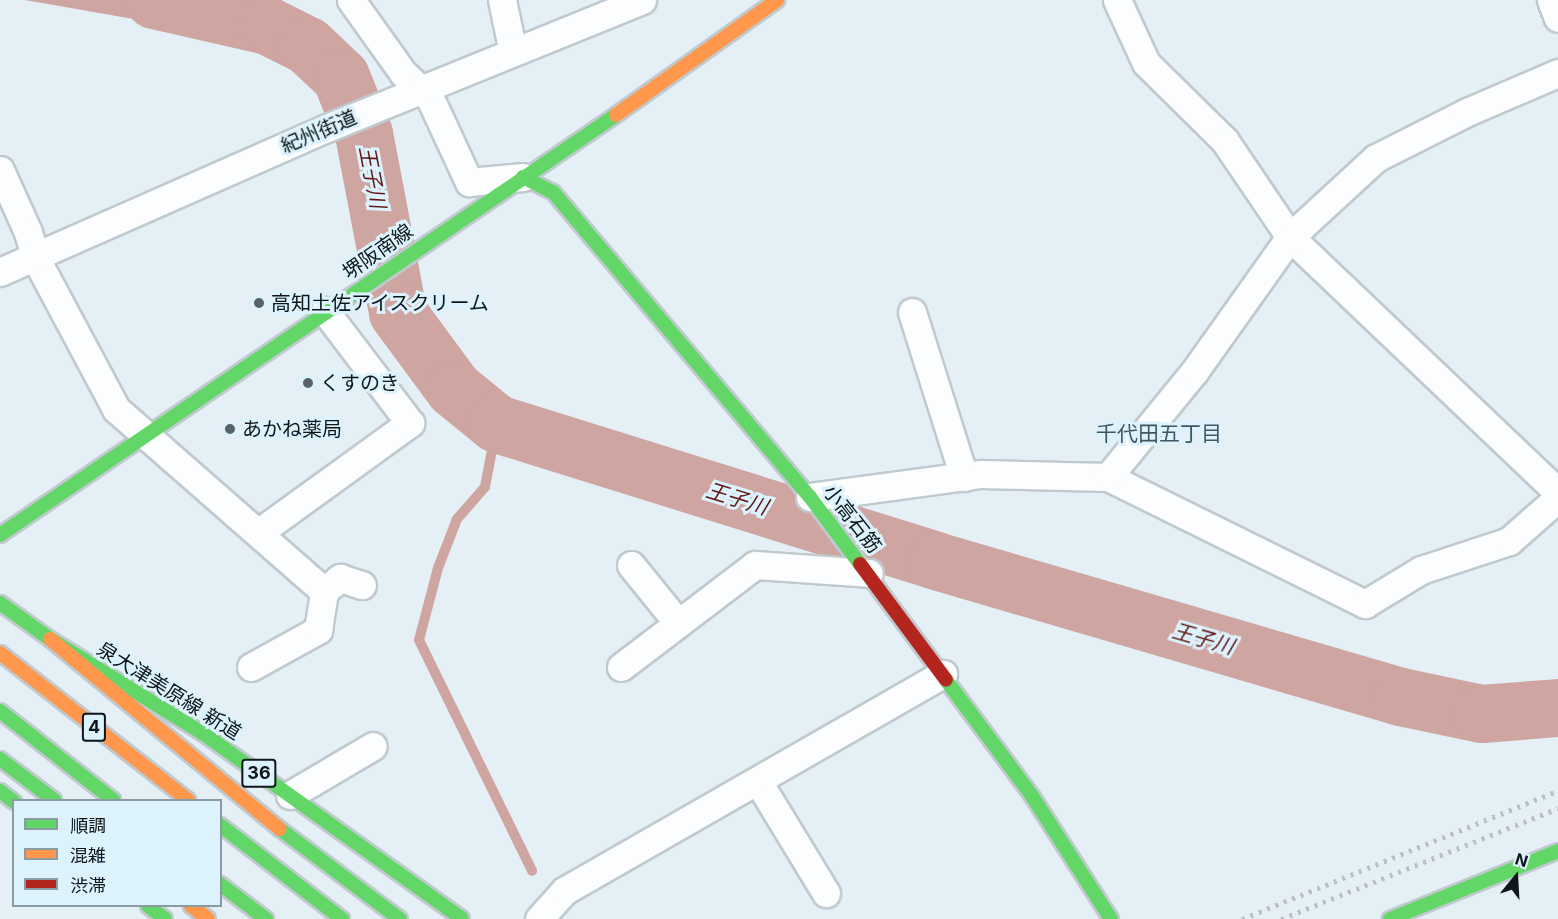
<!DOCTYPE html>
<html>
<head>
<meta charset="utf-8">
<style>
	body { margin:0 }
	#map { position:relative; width:1558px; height:919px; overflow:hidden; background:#e4f0f6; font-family:Inter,"Noto Sans JP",sans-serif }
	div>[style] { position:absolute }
	.water>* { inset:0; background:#cfa5a1 }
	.stream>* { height:10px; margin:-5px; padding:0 5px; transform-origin:5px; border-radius:5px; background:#cfa5a1 }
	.river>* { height:58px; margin:-29px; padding:0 29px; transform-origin:29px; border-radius:29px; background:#cfa5a1 }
	.roads { filter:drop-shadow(2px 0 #c0cace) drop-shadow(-2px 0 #c0cace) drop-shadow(0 2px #c0cace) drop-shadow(0 -2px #c0cace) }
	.street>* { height:27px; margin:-13.5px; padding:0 13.5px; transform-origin:13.5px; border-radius:13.5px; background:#fbfdfe }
	.fast>* { height:14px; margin:-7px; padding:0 7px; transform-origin:7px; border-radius:7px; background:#63d668 }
	.slow>* { height:14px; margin:-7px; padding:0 7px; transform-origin:7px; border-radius:7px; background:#ff974d }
	.jam>* { height:14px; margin:-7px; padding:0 7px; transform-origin:7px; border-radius:7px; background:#b3261e }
	.rail>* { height:4.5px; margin-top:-2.25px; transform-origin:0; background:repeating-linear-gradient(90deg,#bdc0c2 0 3px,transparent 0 9px) }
	.dots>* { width:16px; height:16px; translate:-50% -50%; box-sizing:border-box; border:3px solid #dcf3fe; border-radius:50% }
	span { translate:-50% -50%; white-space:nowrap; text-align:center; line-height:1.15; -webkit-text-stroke:6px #dcf3fe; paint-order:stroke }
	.shield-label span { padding:2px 4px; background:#dcf3fe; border:2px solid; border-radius:4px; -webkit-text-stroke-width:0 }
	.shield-label { font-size:18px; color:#0e161a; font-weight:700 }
	.street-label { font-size:20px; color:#0e161a }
	.poi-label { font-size:20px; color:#0e161a }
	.left { translate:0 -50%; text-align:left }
	.water-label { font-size:21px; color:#641512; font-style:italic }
	.neighbourhood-label { font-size:21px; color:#42565f }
	.legend { position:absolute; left:12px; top:799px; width:210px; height:108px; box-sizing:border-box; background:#dcf3fe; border:2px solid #8a9ba3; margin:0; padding:8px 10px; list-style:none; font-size:18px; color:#0e161a }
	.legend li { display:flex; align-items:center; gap:12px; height:30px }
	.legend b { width:30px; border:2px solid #8a9ba3 }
	.north { position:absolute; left:1486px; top:847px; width:60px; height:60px; -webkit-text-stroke:4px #dcf3fe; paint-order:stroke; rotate:18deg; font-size:16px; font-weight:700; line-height:24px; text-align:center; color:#0e161a }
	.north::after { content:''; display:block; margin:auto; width:21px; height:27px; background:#0e161a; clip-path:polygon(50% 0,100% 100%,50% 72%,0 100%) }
</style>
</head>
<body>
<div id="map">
	<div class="water">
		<i style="clip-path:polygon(25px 0,251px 0,265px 42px)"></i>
	</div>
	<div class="stream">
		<i style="left:497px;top:424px;width:64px;rotate:100.8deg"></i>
		<i style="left:485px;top:487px;width:43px;rotate:131.2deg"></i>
		<i style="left:457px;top:519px;width:53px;rotate:111.2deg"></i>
		<i style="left:438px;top:568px;width:74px;rotate:104.8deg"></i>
		<i style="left:419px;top:640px;width:257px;rotate:63.9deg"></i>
	</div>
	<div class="river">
		<i style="left:154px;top:0;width:117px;rotate:12.8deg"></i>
		<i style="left:268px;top:26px;width:45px;rotate:26.6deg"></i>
		<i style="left:308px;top:46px;width:45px;rotate:43.2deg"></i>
		<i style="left:341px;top:77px;width:61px;rotate:68deg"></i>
		<i style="left:364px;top:134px;width:182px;rotate:79.2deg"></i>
		<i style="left:398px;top:313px;width:94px;rotate:53.6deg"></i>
		<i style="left:454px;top:389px;width:55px;rotate:39.1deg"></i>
		<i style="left:497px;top:424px;width:460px;rotate:17.3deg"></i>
		<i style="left:936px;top:561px;width:484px;rotate:16.3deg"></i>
		<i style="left:1401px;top:697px;width:83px;rotate:11.9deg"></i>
		<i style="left:1482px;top:714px;width:76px;rotate:-4.5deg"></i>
	</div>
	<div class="roads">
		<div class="street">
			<i style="left:351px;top:0;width:90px;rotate:54.5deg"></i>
			<i style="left:403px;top:73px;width:37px;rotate:43deg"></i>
			<i style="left:430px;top:98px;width:93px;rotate:65.1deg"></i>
			<i style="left:469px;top:182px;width:54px;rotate:-5.3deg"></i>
			<i style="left:502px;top:0;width:53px;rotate:78.1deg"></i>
			<i style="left:1117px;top:0;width:69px;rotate:65.3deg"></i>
			<i style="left:1146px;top:63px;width:111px;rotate:44.6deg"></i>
			<i style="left:1225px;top:141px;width:116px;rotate:55.9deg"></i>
			<i style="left:1290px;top:237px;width:370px;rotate:43.6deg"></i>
			<i style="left:1551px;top:0;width:19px;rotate:69deg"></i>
			<i style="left:0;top:170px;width:68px;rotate:65.7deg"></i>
			<i style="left:28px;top:232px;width:26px;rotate:74deg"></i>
			<i style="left:35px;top:257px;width:172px;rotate:61.9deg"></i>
			<i style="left:116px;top:409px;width:276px;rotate:41.2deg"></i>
			<i style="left:0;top:272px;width:357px;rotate:-23.8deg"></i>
			<i style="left:327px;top:128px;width:340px;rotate:-22.1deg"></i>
			<i style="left:912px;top:312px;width:173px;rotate:72.5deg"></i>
			<i style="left:1108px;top:477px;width:287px;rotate:26.3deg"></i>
			<i style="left:1365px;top:604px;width:66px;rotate:-31.3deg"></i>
			<i style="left:1421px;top:570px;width:93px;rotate:-18.2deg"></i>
			<i style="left:1509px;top:541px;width:65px;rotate:-41.3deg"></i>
			<i style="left:810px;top:497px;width:173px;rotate:-7.7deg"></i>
			<i style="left:981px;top:474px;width:127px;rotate:1.4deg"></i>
			<i style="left:1108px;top:477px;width:136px;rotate:-50.7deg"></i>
			<i style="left:1194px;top:372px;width:166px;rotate:-54.6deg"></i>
			<i style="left:1290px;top:237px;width:117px;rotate:-42.6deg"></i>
			<i style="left:1376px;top:158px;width:102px;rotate:-26.8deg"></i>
			<i style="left:1467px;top:112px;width:99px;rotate:-23.2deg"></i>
			<i style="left:258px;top:533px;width:188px;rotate:-35.9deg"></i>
			<i style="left:410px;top:423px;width:141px;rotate:-127.2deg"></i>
			<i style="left:631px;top:565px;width:75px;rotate:51deg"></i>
			<i style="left:251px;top:667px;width:77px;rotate:-28.9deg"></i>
			<i style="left:318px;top:630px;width:39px;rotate:-81deg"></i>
			<i style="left:324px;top:591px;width:21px;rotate:-39deg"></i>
			<i style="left:340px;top:578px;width:23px;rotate:18deg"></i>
			<i style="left:621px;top:667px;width:168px;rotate:-37.3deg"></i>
			<i style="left:755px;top:565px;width:114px;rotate:4deg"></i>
			<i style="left:759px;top:783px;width:129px;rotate:58.7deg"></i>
			<i style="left:290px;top:795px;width:96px;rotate:-30.6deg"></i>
			<i style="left:539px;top:919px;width:38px;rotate:-48deg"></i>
			<i style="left:564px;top:891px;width:437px;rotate:-29.8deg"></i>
		</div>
		<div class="fast">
			<i style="left:523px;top:177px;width:34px;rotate:27deg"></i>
			<i style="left:553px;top:192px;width:399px;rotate:49.9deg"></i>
			<i style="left:810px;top:497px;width:84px;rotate:53.3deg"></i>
			<i style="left:0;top:535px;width:746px;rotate:-34.29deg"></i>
			<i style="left:0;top:603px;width:62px;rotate:35.8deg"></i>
			<i style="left:50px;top:639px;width:181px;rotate:31.7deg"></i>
			<i style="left:204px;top:734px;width:317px;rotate:35.6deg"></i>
			<i style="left:946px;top:680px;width:144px;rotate:53.4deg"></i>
			<i style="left:1032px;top:796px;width:146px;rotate:57.3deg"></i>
			<i style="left:0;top:711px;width:144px;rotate:38.2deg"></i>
			<i style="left:0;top:759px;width:68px;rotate:37.2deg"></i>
			<i style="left:0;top:791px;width:18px;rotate:38deg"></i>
			<i style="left:220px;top:825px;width:154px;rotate:37.6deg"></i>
			<i style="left:280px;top:829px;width:150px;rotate:36.9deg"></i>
			<i style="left:220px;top:884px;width:58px;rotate:37.3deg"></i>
			<i style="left:148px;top:906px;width:21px;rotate:37deg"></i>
			<i style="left:1390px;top:919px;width:181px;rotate:-22deg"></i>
		</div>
		<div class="slow">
			<i style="left:616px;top:115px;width:198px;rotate:-35.5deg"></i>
			<i style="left:50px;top:639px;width:298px;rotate:39.6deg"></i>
			<i style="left:0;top:653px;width:239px;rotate:38deg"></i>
			<i style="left:191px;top:906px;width:21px;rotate:37deg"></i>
		</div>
		<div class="jam">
			<i style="left:860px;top:564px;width:144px;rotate:53.4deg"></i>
		</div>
	</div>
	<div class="rail">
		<i style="left:1242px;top:919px;width:341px;rotate:-22.1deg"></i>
		<i style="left:1281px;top:919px;width:298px;rotate:-21.8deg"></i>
	</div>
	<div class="dots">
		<i style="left:259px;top:303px;background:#596267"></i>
		<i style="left:308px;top:383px;background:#596267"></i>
		<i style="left:230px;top:429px;background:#596267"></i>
	</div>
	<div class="shield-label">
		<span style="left:94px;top:727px">4</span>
		<span style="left:259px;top:773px">36</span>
	</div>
	<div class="street-label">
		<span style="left:319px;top:132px;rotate:-23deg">紀州街道</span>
		<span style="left:378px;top:252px;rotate:-35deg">堺阪南線</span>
		<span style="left:852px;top:519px;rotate:52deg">小高石筋</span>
		<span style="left:169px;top:691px;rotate:32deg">泉大津美原線 新道</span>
	</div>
	<div class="poi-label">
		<span class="left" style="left:271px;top:303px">高知土佐アイスクリーム</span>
		<span class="left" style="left:320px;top:383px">くすのき</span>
		<span class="left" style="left:242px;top:429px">あかね薬局</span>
	</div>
	<div class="water-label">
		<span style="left:372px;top:177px;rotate:79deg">王子川</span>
		<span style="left:737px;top:499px;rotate:17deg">王子川</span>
		<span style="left:1203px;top:639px;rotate:16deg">王子川</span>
	</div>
	<div class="neighbourhood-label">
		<span style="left:1159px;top:434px">千代田五丁目</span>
	</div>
	<ul class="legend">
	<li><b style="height:8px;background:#63d668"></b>順調</li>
	<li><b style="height:8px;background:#ff974d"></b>混雑</li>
	<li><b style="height:8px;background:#b3261e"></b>渋滞</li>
	</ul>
	<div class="north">N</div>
</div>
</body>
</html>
